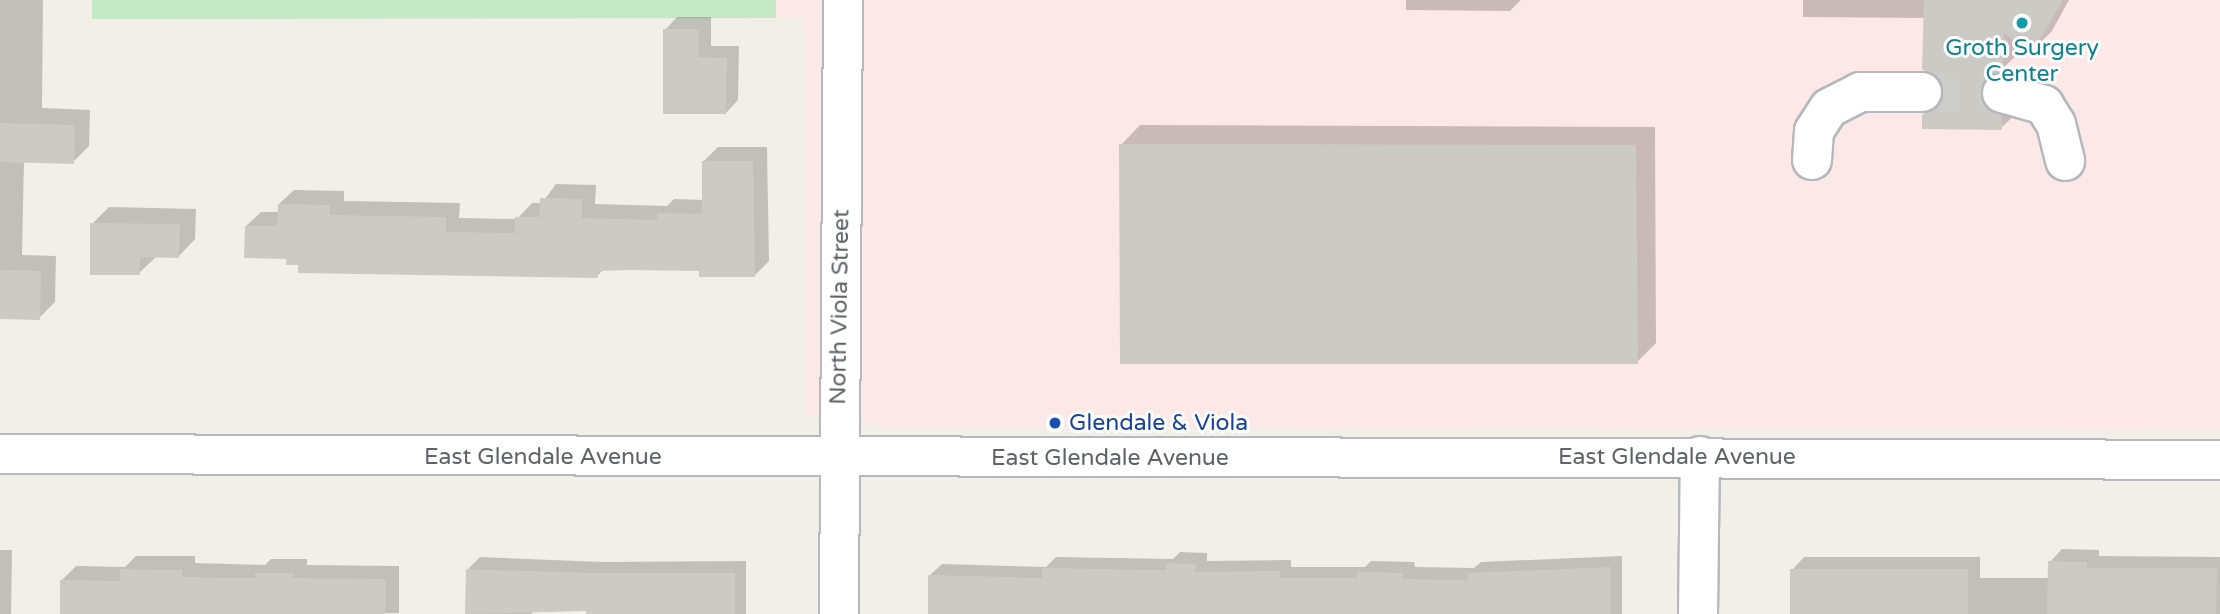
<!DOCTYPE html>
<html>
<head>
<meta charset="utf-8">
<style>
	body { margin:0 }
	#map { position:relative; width:2220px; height:614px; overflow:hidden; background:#f1efe8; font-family:"Varela Round",sans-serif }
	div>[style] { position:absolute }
	.medical>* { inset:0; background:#fce8e6 }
	.green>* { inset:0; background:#c5e8c5 }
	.shadow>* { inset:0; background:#0003 }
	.building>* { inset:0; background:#cccac5 }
	.minor-tunnel>* { height:38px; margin-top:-19px; transform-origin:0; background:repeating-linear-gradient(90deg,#ccccc8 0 38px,transparent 0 57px) }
	.roads { filter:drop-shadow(2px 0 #b5b8bc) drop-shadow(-2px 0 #b5b8bc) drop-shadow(0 2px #b5b8bc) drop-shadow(0 -2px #b5b8bc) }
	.minor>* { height:38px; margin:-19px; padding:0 19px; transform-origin:19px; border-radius:19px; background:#fff }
	.dots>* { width:19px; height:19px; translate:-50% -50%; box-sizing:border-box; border:4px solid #fff; border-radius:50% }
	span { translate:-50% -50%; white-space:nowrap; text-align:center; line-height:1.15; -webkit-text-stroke:6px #fff; paint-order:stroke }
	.culture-label { font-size:23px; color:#0d838f }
	.street-label { font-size:23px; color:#5f6368 }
	.transit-label { font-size:23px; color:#164399 }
	.left { translate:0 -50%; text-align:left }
</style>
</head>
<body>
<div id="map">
	<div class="medical">
		<i style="clip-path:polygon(776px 0,2220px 0,2220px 429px,903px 428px,806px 414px,805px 18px,776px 18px)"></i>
	</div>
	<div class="green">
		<i style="clip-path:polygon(92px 0,776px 0,776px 18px,92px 19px)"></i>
	</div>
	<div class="shadow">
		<i style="clip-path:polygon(0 0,43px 0,42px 108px,90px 110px,89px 146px,73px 162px,24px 161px,22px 255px,56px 256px,55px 302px,39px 318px,0 317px)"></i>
		<i style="clip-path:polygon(1406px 0,1521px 0,1510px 11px,1406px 10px)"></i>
		<i style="clip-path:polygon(1803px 0,2069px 0,2052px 31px,2032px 51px,2022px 44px,2022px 50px,2000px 71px,2000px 77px,2022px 108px,2001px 128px,1924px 115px,1946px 94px,1925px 18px,1803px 17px)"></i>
		<i style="clip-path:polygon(677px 17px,711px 17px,711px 46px,739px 46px,738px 100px,726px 113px,665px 30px)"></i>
		<i style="clip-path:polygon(1140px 125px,1655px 127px,1656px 343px,1637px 362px,1121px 145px)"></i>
		<i style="clip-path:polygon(718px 147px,767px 147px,769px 261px,754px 276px,701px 269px,604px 269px,597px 276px,300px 263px,246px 226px,261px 212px,279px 212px,279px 204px,294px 190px,344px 191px,344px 201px,460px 203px,459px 218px,517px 219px,532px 203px,542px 203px,556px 184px,596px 185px,595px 204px,667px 206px,674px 199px,704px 200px,704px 161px)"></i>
		<i style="clip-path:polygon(109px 207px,196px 209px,195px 239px,179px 256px,156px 257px,139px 273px,92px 224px)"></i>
		<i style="clip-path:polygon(2062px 549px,2099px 550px,2099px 556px,2220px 557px,2220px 614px,1791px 614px,1792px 570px,1804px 557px,1980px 557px,1980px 578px,2049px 578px,2050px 562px)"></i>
		<i style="clip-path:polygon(0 550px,12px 550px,11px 614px,0 614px)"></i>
		<i style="clip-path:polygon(1180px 552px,1207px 553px,1207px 561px,1291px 560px,1291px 567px,1365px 567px,1371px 561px,1414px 562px,1415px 567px,1474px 568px,1481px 562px,1622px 556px,1622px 614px,930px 614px,930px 575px,942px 564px,1046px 567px,1056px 557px,1173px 559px)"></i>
		<i style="clip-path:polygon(136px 556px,195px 556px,195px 563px,265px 565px,271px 559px,307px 559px,307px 565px,399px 566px,399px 613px,62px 614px,62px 580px,76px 566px,125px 567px)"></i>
		<i style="clip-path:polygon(480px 557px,603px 562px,746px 561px,746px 614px,588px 614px,588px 609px,535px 610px,531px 614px,467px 614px,468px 569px)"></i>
	</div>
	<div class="building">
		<i style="clip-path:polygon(1924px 0,2063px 0,2032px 53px,2004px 33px,2003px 72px,1987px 77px,1981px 88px,1981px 98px,1986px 108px,2002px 116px,2002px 130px,1922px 129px,1922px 114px,1933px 111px,1941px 102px,1944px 93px,1941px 81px,1933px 73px,1922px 70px)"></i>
		<i style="clip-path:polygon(663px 29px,699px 29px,699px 57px,727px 58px,726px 114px,663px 114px)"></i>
		<i style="clip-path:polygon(0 123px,75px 125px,74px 164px,0 162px)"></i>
		<i style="clip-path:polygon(1119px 144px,1636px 145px,1638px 364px,1120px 364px)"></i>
		<i style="clip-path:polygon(702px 161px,753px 161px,755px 277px,699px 277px,699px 271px,631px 270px,598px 271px,598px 278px,298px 273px,298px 265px,286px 265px,286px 259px,244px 258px,245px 226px,277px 226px,278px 204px,330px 205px,330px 215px,446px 217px,446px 232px,515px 233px,515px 217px,539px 217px,540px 198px,582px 199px,582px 218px,657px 220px,657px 213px,702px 214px)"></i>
		<i style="clip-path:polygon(90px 223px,180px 224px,179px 258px,140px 257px,140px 275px,90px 275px)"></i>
		<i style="clip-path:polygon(0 270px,41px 271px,40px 320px,0 319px)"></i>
		<i style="clip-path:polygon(2048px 561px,2087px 562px,2087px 568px,2217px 568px,2216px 614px,2047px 614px)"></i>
		<i style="clip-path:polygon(1166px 563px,1196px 564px,1195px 572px,1280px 571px,1279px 578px,1357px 578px,1357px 572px,1403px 573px,1403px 579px,1468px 580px,1467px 573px,1611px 567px,1611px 614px,928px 614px,928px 575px,1042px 578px,1042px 568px,1166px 570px)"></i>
		<i style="clip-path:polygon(120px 569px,182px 570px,182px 577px,255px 578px,255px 573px,293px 573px,293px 578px,386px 579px,385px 614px,60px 614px,60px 580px,120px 581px)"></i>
		<i style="clip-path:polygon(466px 569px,590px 573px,735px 573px,735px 614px,586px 614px,586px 611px,465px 614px)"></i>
		<i style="clip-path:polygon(1790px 569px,1968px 569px,1968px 614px,1790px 614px)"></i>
	</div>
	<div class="minor-tunnel">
		<i style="left:1922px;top:92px;width:80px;rotate:0.7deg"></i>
	</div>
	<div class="roads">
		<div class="minor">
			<i style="left:2002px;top:93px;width:44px;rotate:15.9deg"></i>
			<i style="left:2044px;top:105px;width:22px;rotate:58deg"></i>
			<i style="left:2056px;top:124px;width:38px;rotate:76deg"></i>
			<i style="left:1812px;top:160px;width:29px;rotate:-86deg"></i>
			<i style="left:1814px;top:131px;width:27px;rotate:-57deg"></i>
			<i style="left:1829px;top:108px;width:35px;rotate:-27deg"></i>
			<i style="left:1860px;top:92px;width:62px"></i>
			<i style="left:0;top:454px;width:2220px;rotate:0.15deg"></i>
			<i style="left:839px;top:614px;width:614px;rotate:-89.63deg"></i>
			<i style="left:1698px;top:614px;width:158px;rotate:-89.3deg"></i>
		</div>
	</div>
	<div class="dots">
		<i style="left:2022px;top:23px;background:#0f9aa8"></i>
		<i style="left:1055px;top:423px;background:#1a4fb4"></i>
	</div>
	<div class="culture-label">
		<span style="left:2022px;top:61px">Groth Surgery<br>Center</span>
	</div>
	<div class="street-label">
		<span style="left:840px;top:307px;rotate:-89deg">North Viola Street</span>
		<span style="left:543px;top:457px">East Glendale Avenue</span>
		<span style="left:1677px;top:457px">East Glendale Avenue</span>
		<span style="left:1110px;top:458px">East Glendale Avenue</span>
	</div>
	<div class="transit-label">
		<span class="left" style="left:1069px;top:423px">Glendale &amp; Viola</span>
	</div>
</div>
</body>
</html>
